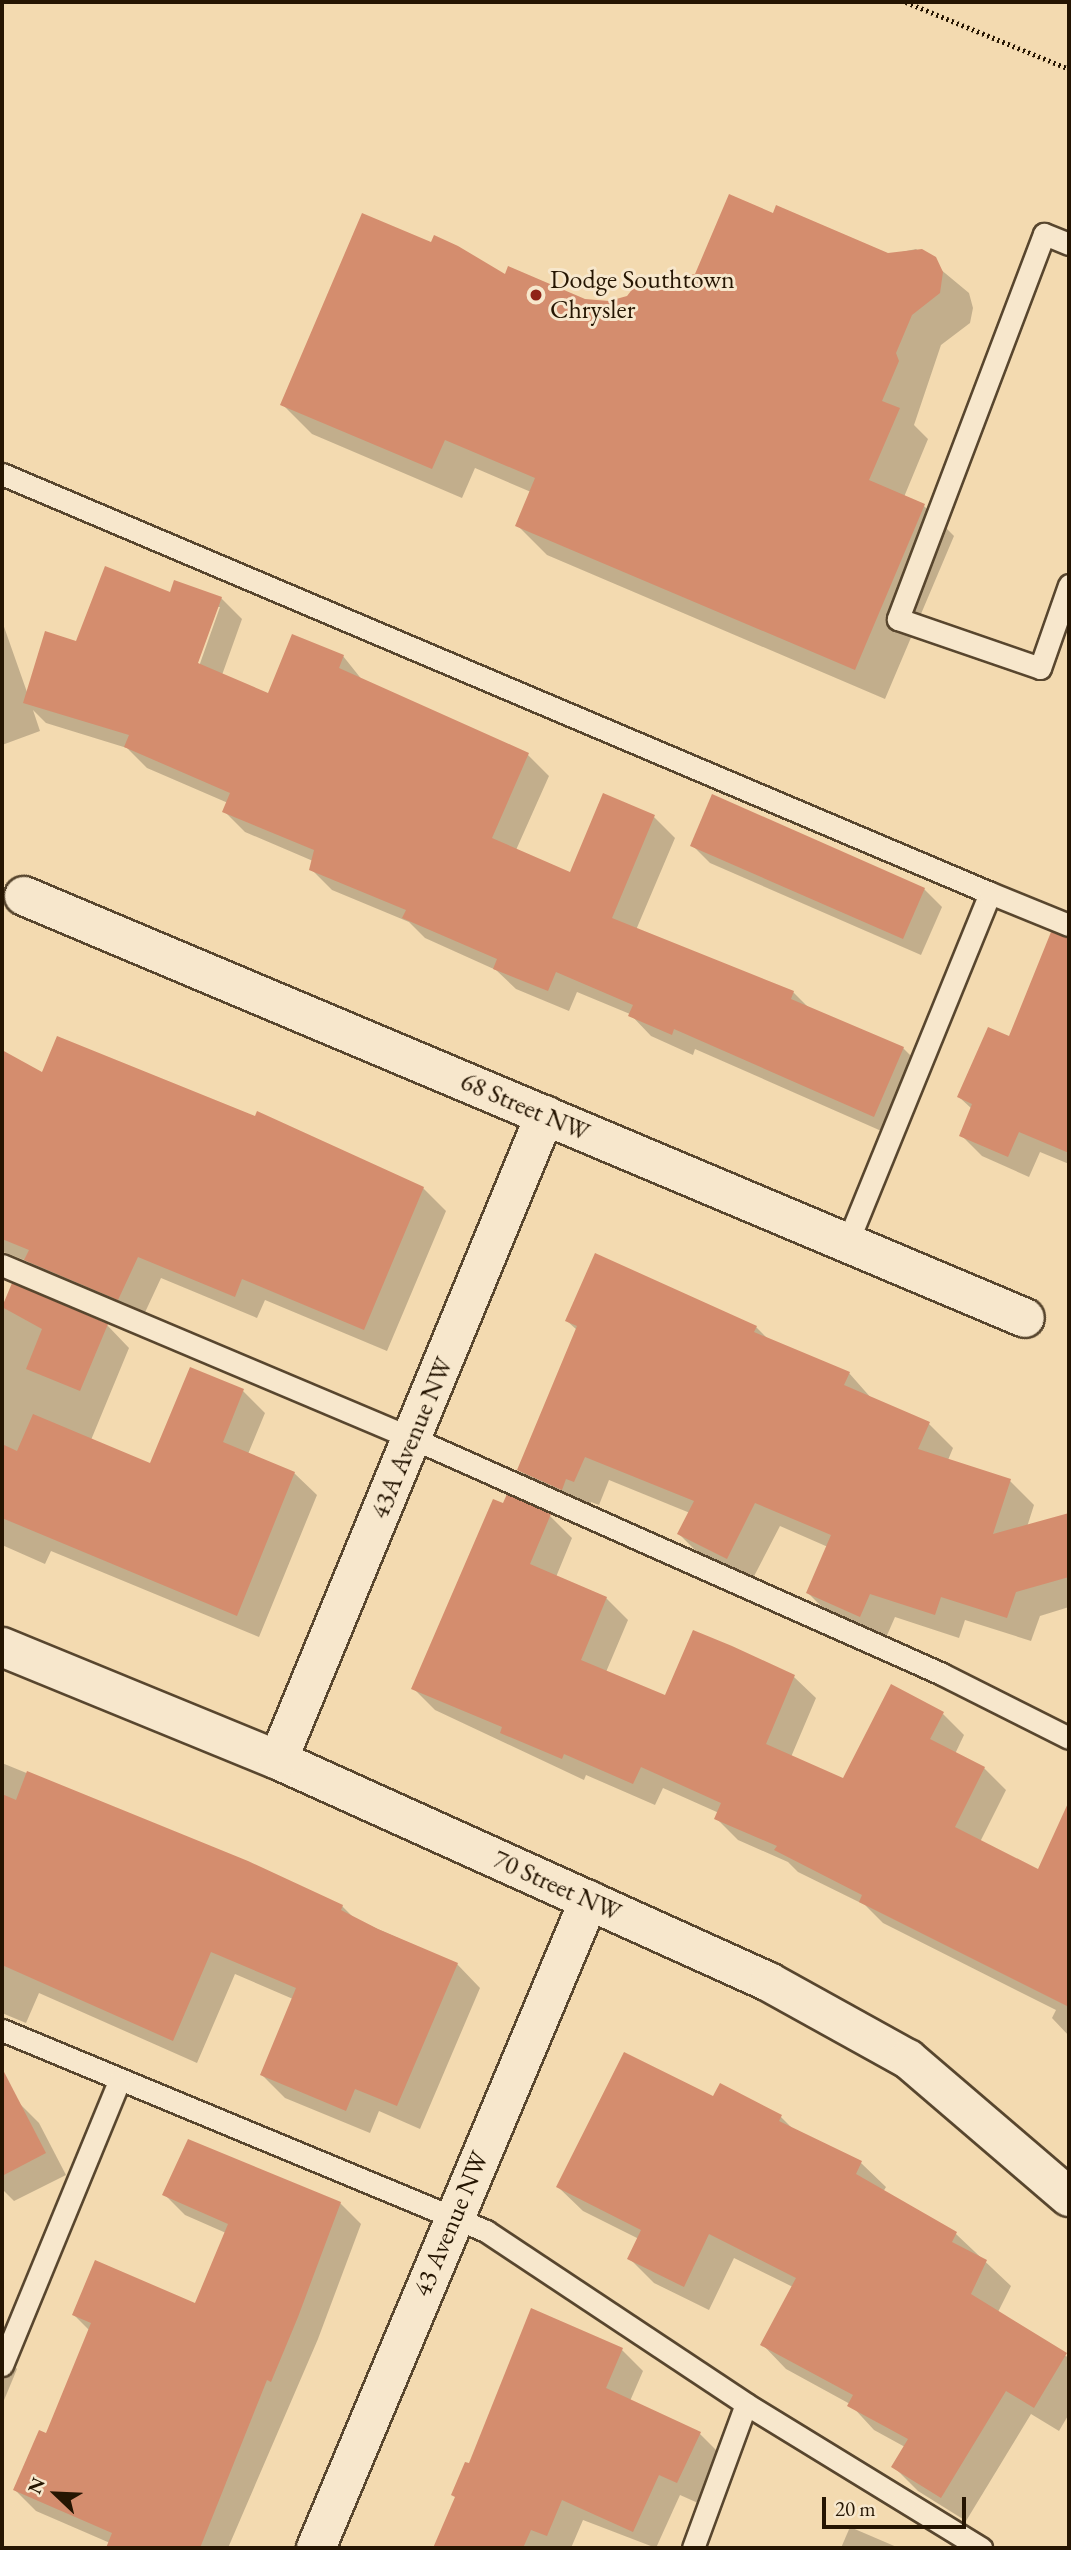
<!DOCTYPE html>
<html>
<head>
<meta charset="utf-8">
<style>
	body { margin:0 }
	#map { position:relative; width:1071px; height:2550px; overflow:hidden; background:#f3dab0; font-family:"EB Garamond",serif }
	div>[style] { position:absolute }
	.shadow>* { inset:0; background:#0003 }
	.building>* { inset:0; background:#d48d6e }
	.path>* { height:4.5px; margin-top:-2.25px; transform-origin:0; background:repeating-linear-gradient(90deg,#251502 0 2px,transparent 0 5.5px) }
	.roads { filter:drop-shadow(2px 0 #58462e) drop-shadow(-2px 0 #58462e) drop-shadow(0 2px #58462e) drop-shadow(0 -2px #58462e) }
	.lane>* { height:21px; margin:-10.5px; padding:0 10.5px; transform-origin:10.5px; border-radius:10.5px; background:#f7e7cc }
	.street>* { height:38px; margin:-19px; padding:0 19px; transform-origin:19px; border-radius:19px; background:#f7e7cc }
	.dots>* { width:19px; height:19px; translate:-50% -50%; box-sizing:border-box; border:4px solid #f7e7cc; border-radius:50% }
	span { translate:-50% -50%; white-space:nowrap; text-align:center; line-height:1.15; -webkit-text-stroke:6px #f7e7cc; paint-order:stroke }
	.poi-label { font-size:26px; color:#251502 }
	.left { translate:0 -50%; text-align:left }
	.street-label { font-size:26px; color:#251502 }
	.frame { position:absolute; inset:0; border:4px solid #251502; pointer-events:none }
	.north { position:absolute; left:21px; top:2459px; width:70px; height:70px; -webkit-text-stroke:5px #f7e7cc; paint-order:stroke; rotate:293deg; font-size:19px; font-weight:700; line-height:28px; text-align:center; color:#251502 }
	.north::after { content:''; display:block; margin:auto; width:24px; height:32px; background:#251502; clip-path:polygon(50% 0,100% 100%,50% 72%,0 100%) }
	.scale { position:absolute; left:822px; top:2497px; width:144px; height:32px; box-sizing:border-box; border:4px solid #251502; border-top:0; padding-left:9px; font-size:21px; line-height:24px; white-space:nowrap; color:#251502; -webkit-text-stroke:5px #f7e7cc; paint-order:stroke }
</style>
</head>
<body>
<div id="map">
	<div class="shadow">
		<i style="clip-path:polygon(774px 215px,888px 255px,916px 249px,969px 293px,973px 308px,970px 323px,941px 345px,914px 425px,928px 439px,904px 497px,924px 506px,954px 536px,885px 699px,547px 555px,517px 525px,531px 492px,475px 468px,462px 498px,312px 434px,282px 404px,506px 276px,584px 301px,609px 302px,696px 276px)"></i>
		<i style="clip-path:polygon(evenodd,171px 594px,221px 598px,242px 619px,222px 675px,269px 695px,343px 656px,363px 681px,528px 755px,549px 776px,516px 850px,571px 874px,654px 817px,675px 838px,636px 930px,793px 992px,810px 1009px,903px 1048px,924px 1069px,895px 1137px,695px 1049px,693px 1055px,651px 1036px,630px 1014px,577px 992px,569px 1011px,516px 989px,496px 970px,425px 938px,409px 922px,332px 890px,311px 869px,313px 861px,245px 832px,224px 811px,228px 803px,147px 768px,127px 748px,46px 723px,33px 710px,40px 731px,2px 745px,2px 621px,28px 695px,77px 643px,171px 594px,216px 607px,220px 607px,197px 672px,194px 671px,216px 607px)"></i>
		<i style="clip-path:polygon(692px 845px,924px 889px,942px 907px,921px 955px,710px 863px)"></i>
		<i style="clip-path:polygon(1050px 941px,1069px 949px,1069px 1164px,1040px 1152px,1029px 1177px,982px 1156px,961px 1135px,972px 1109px,959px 1097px,1010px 1039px)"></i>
		<i style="clip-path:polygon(2px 1052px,43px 1074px,423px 1188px,446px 1211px,387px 1351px,265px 1300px,257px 1318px,161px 1278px,141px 1321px,49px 1282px,29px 1262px,2px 1251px)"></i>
		<i style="clip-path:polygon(13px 1286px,107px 1325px,129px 1348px,91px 1440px,151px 1466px,243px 1391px,265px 1413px,248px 1454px,294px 1473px,317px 1495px,259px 1637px,51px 1551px,45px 1564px,2px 1545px,2px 1307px)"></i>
		<i style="clip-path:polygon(567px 1321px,756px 1327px,768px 1339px,849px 1373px,872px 1399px,929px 1424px,953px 1448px,948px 1460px,1010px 1481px,1034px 1505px,1027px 1527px,1069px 1515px,1069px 1607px,1040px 1616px,1031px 1641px,965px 1620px,959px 1638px,895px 1617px,885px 1640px,832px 1617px,808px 1593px,828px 1547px,780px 1526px,751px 1582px,703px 1558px,679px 1534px,690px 1513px,609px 1480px,599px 1505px,591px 1502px,586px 1513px,543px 1494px,519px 1470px,577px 1330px)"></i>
		<i style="clip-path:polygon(507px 1497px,550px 1516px,572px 1538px,556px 1577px,606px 1598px,628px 1620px,606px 1672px,666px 1698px,731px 1648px,794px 1677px,816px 1698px,791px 1757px,844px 1780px,943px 1714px,964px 1735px,955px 1754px,984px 1768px,1006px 1790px,980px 1842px,1039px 1872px,1069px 1805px,1069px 2036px,1052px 2018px,1056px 2010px,883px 1923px,865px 1905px,798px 1872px,788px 1862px,738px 1840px,716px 1818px,719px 1813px,663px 1788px,655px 1805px,586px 1775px,584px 1780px,435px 1710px,413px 1688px)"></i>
		<i style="clip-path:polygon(2px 1763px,247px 1863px,342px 1906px,355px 1919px,457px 1964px,480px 1988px,420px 2129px,379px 2111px,370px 2133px,285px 2098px,262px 2075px,293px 1999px,235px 1974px,197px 2063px,39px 1993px,26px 2023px,2px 2013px)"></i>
		<i style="clip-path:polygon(714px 2098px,780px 2116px,795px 2131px,861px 2163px,886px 2187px,883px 2192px,956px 2234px,1011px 2286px,998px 2312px,1069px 2358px,1069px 2414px,1059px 2431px,1031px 2414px,966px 2521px,918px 2491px,893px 2466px,905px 2447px,874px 2430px,850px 2404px,786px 2369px,762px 2344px,793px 2287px,734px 2258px,709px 2310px,654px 2283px,629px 2258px,639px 2239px,583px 2211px,558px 2187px)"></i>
		<i style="clip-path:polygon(18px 2102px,39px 2123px,66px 2175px,14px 2201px,2px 2189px,2px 2110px)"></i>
		<i style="clip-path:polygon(164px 2194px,340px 2203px,361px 2224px,318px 2339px,228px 2548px,108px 2548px,110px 2543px,36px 2511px,15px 2490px,47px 2436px,90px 2331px,74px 2315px,196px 2305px,226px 2233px,185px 2215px)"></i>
		<i style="clip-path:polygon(622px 2350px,643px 2371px,630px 2401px,700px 2434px,721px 2455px,698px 2503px,680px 2495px,656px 2548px,583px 2520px,571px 2548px,435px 2548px,470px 2466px)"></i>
		<i style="clip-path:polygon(2px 2353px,17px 2369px,2px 2405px)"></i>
		<i style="clip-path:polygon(850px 2527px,899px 2548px,841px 2548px)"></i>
	</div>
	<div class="building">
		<i style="clip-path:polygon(729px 194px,773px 213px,776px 205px,888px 253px,922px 249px,936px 257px,943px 272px,940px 293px,912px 315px,896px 353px,899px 361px,882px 401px,900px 408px,869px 480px,925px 504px,855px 670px,515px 526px,535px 478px,445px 440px,432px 469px,280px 405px,362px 213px,431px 242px,434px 235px,458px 246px,505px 274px,508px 266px,585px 299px,609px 301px,627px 296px,634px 287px,695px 274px)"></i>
		<i style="clip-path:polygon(105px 566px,170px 592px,174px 580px,222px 597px,198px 663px,268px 693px,292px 634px,344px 655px,339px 668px,529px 753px,492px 838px,570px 872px,603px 793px,655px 815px,612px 918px,794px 991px,791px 999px,904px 1047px,874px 1117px,674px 1029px,672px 1035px,628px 1016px,633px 1005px,556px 972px,548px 991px,493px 969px,497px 959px,402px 918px,406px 910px,309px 870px,314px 850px,222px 812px,230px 793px,124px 747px,129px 735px,23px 703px,45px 631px,76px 641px)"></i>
		<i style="clip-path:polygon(712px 794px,925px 888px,903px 939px,690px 846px)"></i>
		<i style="clip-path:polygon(1051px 932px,1069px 938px,1069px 1153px,1019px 1132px,1008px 1157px,959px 1136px,972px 1104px,957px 1097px,988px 1027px,1009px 1036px)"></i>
		<i style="clip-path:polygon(57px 1036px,255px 1116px,257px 1111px,424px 1187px,364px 1330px,242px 1279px,235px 1297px,138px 1257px,118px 1300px,24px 1260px,29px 1250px,2px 1239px,2px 1050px,42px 1072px)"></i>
		<i style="clip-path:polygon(595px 1253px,757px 1326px,754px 1332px,850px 1372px,844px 1385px,930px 1422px,918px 1449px,1011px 1479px,993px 1534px,1069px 1513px,1069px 1577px,1016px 1592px,1007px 1618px,941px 1597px,935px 1615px,870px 1594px,860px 1617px,806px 1593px,831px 1535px,755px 1503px,727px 1559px,677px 1534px,694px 1501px,585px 1457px,574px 1482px,566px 1479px,562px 1490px,517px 1470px,577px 1326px,565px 1321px)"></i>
		<i style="clip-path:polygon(12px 1283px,108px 1324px,80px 1391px,26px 1369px,42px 1329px,2px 1307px)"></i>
		<i style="clip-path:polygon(190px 1367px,244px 1389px,223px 1442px,295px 1472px,237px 1616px,2px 1518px,2px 1444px,17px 1451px,33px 1414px,150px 1463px)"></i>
		<i style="clip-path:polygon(507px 1494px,551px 1514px,530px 1564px,607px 1597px,581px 1660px,665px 1695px,693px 1630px,732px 1646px,795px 1675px,766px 1744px,843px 1778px,891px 1684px,944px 1712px,930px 1739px,985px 1767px,955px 1827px,1038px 1869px,1069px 1801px,1069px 2007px,859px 1902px,862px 1895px,774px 1850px,777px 1846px,714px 1819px,721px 1803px,641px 1767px,633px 1784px,564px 1754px,562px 1759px,500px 1733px,502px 1727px,411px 1689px,493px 1499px,503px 1503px)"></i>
		<i style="clip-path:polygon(27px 1771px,248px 1861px,343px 1905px,341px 1910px,378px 1929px,458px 1963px,397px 2106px,355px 2089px,346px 2111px,260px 2075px,296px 1988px,211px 1952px,173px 2041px,2px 1965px,2px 1794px,16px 1800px)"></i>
		<i style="clip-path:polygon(624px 2052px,713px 2096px,720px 2083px,782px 2115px,779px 2121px,862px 2161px,856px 2174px,957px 2232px,952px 2242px,987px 2260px,971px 2294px,1067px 2353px,1034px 2408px,1006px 2391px,941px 2498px,891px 2467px,908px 2439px,847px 2406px,853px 2395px,760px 2345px,796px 2278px,709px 2234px,684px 2287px,627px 2259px,641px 2230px,556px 2187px)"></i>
		<i style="clip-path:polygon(2px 2068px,46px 2153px,2px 2176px)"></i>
		<i style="clip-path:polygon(188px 2139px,341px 2202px,298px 2317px,271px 2382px,267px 2380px,200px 2548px,106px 2548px,112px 2533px,13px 2490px,39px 2430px,46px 2433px,91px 2323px,72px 2315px,95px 2260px,195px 2303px,228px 2224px,162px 2195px)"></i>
		<i style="clip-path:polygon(531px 2308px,623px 2348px,606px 2388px,701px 2432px,677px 2483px,659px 2475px,633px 2532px,562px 2500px,547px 2536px,531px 2530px,523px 2548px,433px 2548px,455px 2497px,451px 2495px,465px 2462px,469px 2463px)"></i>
	</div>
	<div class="path">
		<i style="left:906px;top:2px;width:176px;rotate:22.3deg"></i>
	</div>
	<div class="roads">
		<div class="lane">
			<i style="left:1069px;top:244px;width:27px;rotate:-158deg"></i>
			<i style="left:1044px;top:234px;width:412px;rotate:110.8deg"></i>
			<i style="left:898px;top:619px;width:150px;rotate:19deg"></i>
			<i style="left:1040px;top:668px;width:88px;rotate:-70.7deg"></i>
			<i style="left:2px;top:474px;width:1073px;rotate:22.98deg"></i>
			<i style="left:990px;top:893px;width:378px;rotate:112.2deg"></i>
			<i style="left:990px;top:893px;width:85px;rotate:22.1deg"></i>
			<i style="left:2px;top:1265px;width:445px;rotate:22.9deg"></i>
			<i style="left:412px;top:1438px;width:580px;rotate:24deg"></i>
			<i style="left:942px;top:1674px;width:142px;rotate:26.7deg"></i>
			<i style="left:2px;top:2030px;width:524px;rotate:22.55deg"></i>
			<i style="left:486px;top:2231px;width:312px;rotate:33.6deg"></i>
			<i style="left:746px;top:2404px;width:276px;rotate:31.5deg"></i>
			<i style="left:2px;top:2365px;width:307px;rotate:-67.6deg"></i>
			<i style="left:693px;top:2548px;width:153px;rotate:-69.8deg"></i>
		</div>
		<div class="street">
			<i style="left:24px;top:896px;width:1086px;rotate:22.86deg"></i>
			<i style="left:2px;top:1647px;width:298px;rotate:22.3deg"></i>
			<i style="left:278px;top:1760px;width:539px;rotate:24.33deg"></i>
			<i style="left:769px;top:1982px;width:159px;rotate:29deg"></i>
			<i style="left:908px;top:2059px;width:212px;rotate:40.6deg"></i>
			<i style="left:278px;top:1760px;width:698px;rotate:-67.51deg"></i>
			<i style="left:316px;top:2548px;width:703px;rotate:-67.15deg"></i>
		</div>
	</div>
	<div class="dots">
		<i style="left:536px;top:295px;background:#8f2418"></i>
	</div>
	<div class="poi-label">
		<span class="left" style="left:550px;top:295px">Dodge Southtown<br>Chrysler</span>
	</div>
	<div class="street-label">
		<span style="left:525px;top:1107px;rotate:23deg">68 Street NW</span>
		<span style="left:412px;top:1438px;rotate:-67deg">43A Avenue NW</span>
		<span style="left:557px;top:1886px;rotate:24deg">70 Street NW</span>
		<span style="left:451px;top:2224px;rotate:-67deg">43 Avenue NW</span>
	</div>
	<div class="frame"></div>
	<div class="north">N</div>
	<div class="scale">20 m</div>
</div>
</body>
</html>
